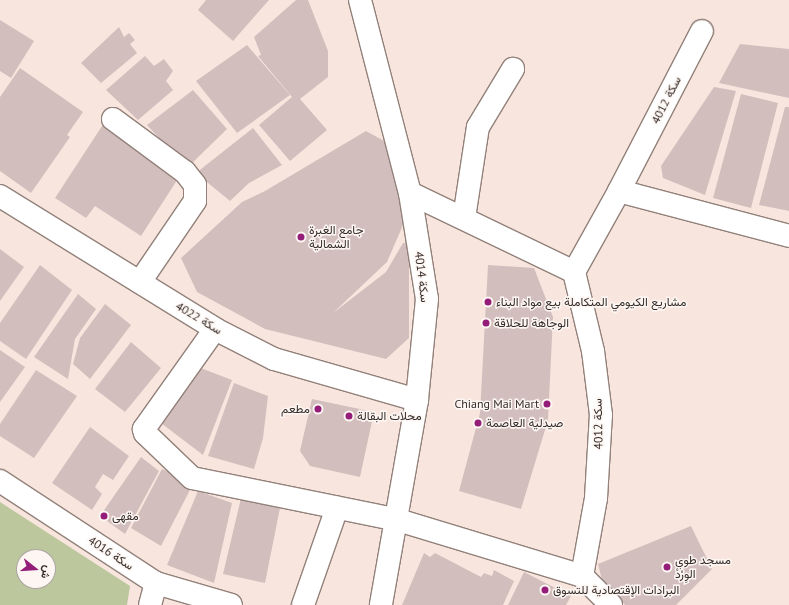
<!DOCTYPE html>
<html>
<head>
<meta charset="utf-8">
<style>
	body { margin:0 }
	#map { position:relative; width:789px; height:605px; overflow:hidden; background:#f8e6de; font-family:"PT Sans",Vazirmatn,sans-serif }
	div>[style] { position:absolute }
	.green>* { inset:0; background:#bcc79e }
	.building>* { inset:0; background:#d2bebd }
	.roads { filter:drop-shadow(1px 0 #92817a) drop-shadow(-1px 0 #92817a) drop-shadow(0 1px #92817a) drop-shadow(0 -1px #92817a) }
	.minor>* { height:22px; margin:-11px; padding:0 11px; transform-origin:11px; border-radius:11px; background:#fff }
	.dots>* { width:11px; height:11px; translate:-50% -50%; box-sizing:border-box; border:2px solid #fdf6f2; border-radius:50% }
	span { translate:-50% -50%; white-space:nowrap; text-align:center; line-height:1.15; -webkit-text-stroke:3px #fdf6f2; paint-order:stroke }
	.street-label { font-size:12px; color:#332c29 }
	.poi-label { font-size:12px; color:#332c29 }
	.left { translate:0 -50%; text-align:left }
	.right { translate:-100% -50%; text-align:right }
	.north { position:absolute; left:16px; top:549px; width:40px; height:40px; box-sizing:border-box; background:#fdf6f2; border:1px solid #aca5a2; border-radius:50%; rotate:107deg; font-size:11px; font-weight:700; line-height:16px; text-align:center; color:#332c29 }
	.north::after { content:''; display:block; margin:auto; width:14px; height:18px; background:#941d7a; clip-path:polygon(50% 0,100% 100%,50% 72%,0 100%) }
</style>
</head>
<body>
<div id="map">
	<div class="green">
		<i style="clip-path:polygon(evenodd,0 502px,130px 586px,127px 605px,0 605px,0 502px,24px 557px,48px 557px,48px 581px,24px 581px,24px 557px)"></i>
	</div>
	<div class="building">
		<i style="clip-path:polygon(206px 0,269px 0,233px 41px,198px 10px)"></i>
		<i style="clip-path:polygon(296px 0,308px 0,328px 51px,328px 77px,300px 99px,327px 130px,290px 161px,259px 125px,292px 97px,258px 56px,261px 55px,254px 37px)"></i>
		<i style="clip-path:polygon(0 20px,34px 41px,11px 78px,0 71px)"></i>
		<i style="clip-path:polygon(119px 27px,124px 37px,129px 33px,135px 40px,130px 44px,137px 53px,101px 83px,81px 63px)"></i>
		<i style="clip-path:polygon(740px 44px,789px 49px,789px 98px,719px 83px)"></i>
		<i style="clip-path:polygon(247px 45px,290px 95px,237px 133px,196px 81px)"></i>
		<i style="clip-path:polygon(145px 56px,154px 66px,164px 59px,173px 71px,166px 81px,173px 90px,138px 120px,106px 90px)"></i>
		<i style="clip-path:polygon(20px 68px,83px 112px,67px 135px,70px 137px,31px 193px,0 171px,0 97px)"></i>
		<i style="clip-path:polygon(714px 87px,736px 91px,705px 195px,663px 178px,661px 166px)"></i>
		<i style="clip-path:polygon(193px 90px,227px 129px,187px 168px,147px 125px)"></i>
		<i style="clip-path:polygon(741px 94px,778px 103px,751px 208px,713px 198px)"></i>
		<i style="clip-path:polygon(785px 107px,789px 107px,789px 211px,759px 205px)"></i>
		<i style="clip-path:polygon(104px 123px,181px 174px,141px 236px,95px 206px,86px 218px,55px 198px)"></i>
		<i style="clip-path:polygon(253px 128px,282px 165px,249px 183px,230px 201px,196px 173px)"></i>
		<i style="clip-path:polygon(366px 131px,386px 142px,407px 216px,387px 262px,333px 313px,386px 272px,403px 243px,409px 243px,409px 338px,386px 359px,265px 329px,197px 292px,181px 258px,242px 202px,265px 191px)"></i>
		<i style="clip-path:polygon(0 249px,24px 267px,0 301px)"></i>
		<i style="clip-path:polygon(40px 265px,72px 290px,26px 359px,0 341px,0 323px)"></i>
		<i style="clip-path:polygon(488px 265px,534px 268px,553px 317px,548px 420px,521px 509px,459px 491px,480px 413px)"></i>
		<i style="clip-path:polygon(78px 294px,96px 309px,75px 339px,68px 379px,34px 357px)"></i>
		<i style="clip-path:polygon(105px 304px,131px 325px,90px 379px,73px 364px,80px 338px)"></i>
		<i style="clip-path:polygon(131px 342px,161px 368px,125px 412px,95px 389px)"></i>
		<i style="clip-path:polygon(0 350px,25px 367px,0 402px)"></i>
		<i style="clip-path:polygon(198px 367px,232px 380px,203px 455px,157px 420px)"></i>
		<i style="clip-path:polygon(36px 370px,77px 396px,34px 458px,0 436px,0 424px)"></i>
		<i style="clip-path:polygon(234px 383px,268px 396px,263px 438px,254px 469px,208px 456px)"></i>
		<i style="clip-path:polygon(312px 399px,374px 412px,360px 477px,310px 466px,300px 451px)"></i>
		<i style="clip-path:polygon(90px 427px,129px 456px,113px 480px,103px 474px,95px 487px,102px 494px,92px 510px,52px 483px)"></i>
		<i style="clip-path:polygon(141px 457px,159px 471px,125px 534px,100px 516px)"></i>
		<i style="clip-path:polygon(162px 469px,183px 479px,181px 485px,190px 490px,161px 546px,131px 528px)"></i>
		<i style="clip-path:polygon(198px 491px,232px 503px,214px 583px,167px 565px)"></i>
		<i style="clip-path:polygon(242px 494px,281px 503px,265px 583px,223px 574px)"></i>
		<i style="clip-path:polygon(691px 526px,712px 569px,676px 605px,625px 605px,602px 580px,598px 564px)"></i>
		<i style="clip-path:polygon(424px 553px,430px 557px,435px 553px,481px 577px,484px 573px,492px 576px,494px 570px,514px 581px,503px 605px,402px 605px)"></i>
		<i style="clip-path:polygon(524px 572px,571px 596px,566px 605px,508px 605px)"></i>
	</div>
	<div class="roads">
		<div class="minor">
			<i style="left:360px;top:0;width:199px;rotate:75.5deg"></i>
			<i style="left:410px;top:193px;width:107px;rotate:80.9deg"></i>
			<i style="left:427px;top:299px;width:101px;rotate:95.7deg"></i>
			<i style="left:417px;top:400px;width:208px;rotate:100deg"></i>
			<i style="left:113px;top:119px;width:89px;rotate:36.4deg"></i>
			<i style="left:185px;top:172px;width:16px;rotate:52deg"></i>
			<i style="left:195px;top:185px;width:16px;rotate:90deg"></i>
			<i style="left:195px;top:201px;width:98px;rotate:124.2deg"></i>
			<i style="left:619px;top:191px;width:176px;rotate:14.8deg"></i>
			<i style="left:410px;top:193px;width:182px;rotate:25.7deg"></i>
			<i style="left:0;top:196px;width:253px;rotate:31.7deg"></i>
			<i style="left:215px;top:329px;width:66px;rotate:27deg"></i>
			<i style="left:274px;top:359px;width:149px;rotate:16deg"></i>
			<i style="left:464px;top:218px;width:92px;rotate:-81.3deg"></i>
			<i style="left:478px;top:127px;width:68px;rotate:-58.9deg"></i>
			<i style="left:215px;top:329px;width:123px;rotate:125.4deg"></i>
			<i style="left:144px;top:429px;width:4px;rotate:76deg"></i>
			<i style="left:145px;top:433px;width:65px;rotate:43.8deg"></i>
			<i style="left:192px;top:478px;width:210px;rotate:11.5deg"></i>
			<i style="left:398px;top:520px;width:192px;rotate:16.9deg"></i>
			<i style="left:0;top:481px;width:186px;rotate:33.2deg"></i>
			<i style="left:156px;top:583px;width:78px;rotate:16.3deg"></i>
			<i style="left:150px;top:605px;width:23px;rotate:-75deg"></i>
			<i style="left:303px;top:605px;width:103px;rotate:-70.7deg"></i>
			<i style="left:611px;top:605px;width:41px;rotate:-135deg"></i>
			<i style="left:582px;top:576px;width:79px;rotate:-79.8deg"></i>
			<i style="left:596px;top:498px;width:83px;rotate:-86.6deg"></i>
			<i style="left:601px;top:415px;width:64px;rotate:-97.1deg"></i>
			<i style="left:593px;top:351px;width:81px;rotate:-103.5deg"></i>
			<i style="left:574px;top:272px;width:93px;rotate:-60.9deg"></i>
			<i style="left:619px;top:191px;width:180px;rotate:-62.6deg"></i>
		</div>
	</div>
	<div class="dots">
		<i style="left:301px;top:237px;background:#941d7a"></i>
		<i style="left:488px;top:302px;background:#941d7a"></i>
		<i style="left:486px;top:323px;background:#941d7a"></i>
		<i style="left:547px;top:404px;background:#941d7a"></i>
		<i style="left:318px;top:409px;background:#941d7a"></i>
		<i style="left:349px;top:416px;background:#941d7a"></i>
		<i style="left:478px;top:423px;background:#941d7a"></i>
		<i style="left:104px;top:516px;background:#941d7a"></i>
		<i style="left:667px;top:567px;background:#941d7a"></i>
		<i style="left:545px;top:590px;background:#941d7a"></i>
	</div>
	<div class="street-label">
		<span style="left:666px;top:100px;rotate:-63deg">سكة 4012</span>
		<span style="left:422px;top:277px;rotate:83deg">سكة 4014</span>
		<span style="left:199px;top:318px;rotate:31deg">سكة 4022</span>
		<span style="left:598px;top:424px;rotate:-91deg">سكة 4012</span>
		<span style="left:111px;top:553px;rotate:33deg">سكة 4016</span>
	</div>
	<div class="poi-label">
		<span class="left" style="left:309px;top:237px">جامع الغبرة<br>الشمالية</span>
		<span class="left" style="left:496px;top:302px">مشاريع الكيومي المتكاملة بيع مواد البناء</span>
		<span class="left" style="left:494px;top:323px">الوجاهة للحلاقة</span>
		<span class="right" style="left:539px;top:404px">Chiang Mai Mart</span>
		<span class="right" style="left:310px;top:409px">مطعم</span>
		<span class="left" style="left:357px;top:416px">محلات البقالة</span>
		<span class="left" style="left:486px;top:423px">صيدلية العاصمة</span>
		<span class="left" style="left:112px;top:516px">مقهى</span>
		<span class="left" style="left:675px;top:567px">مسجد طوي<br>الوِرْدْ</span>
		<span class="left" style="left:553px;top:590px">البرادات الإقتصادية للتسوق</span>
	</div>
	<div class="north">ش</div>
</div>
</body>
</html>
